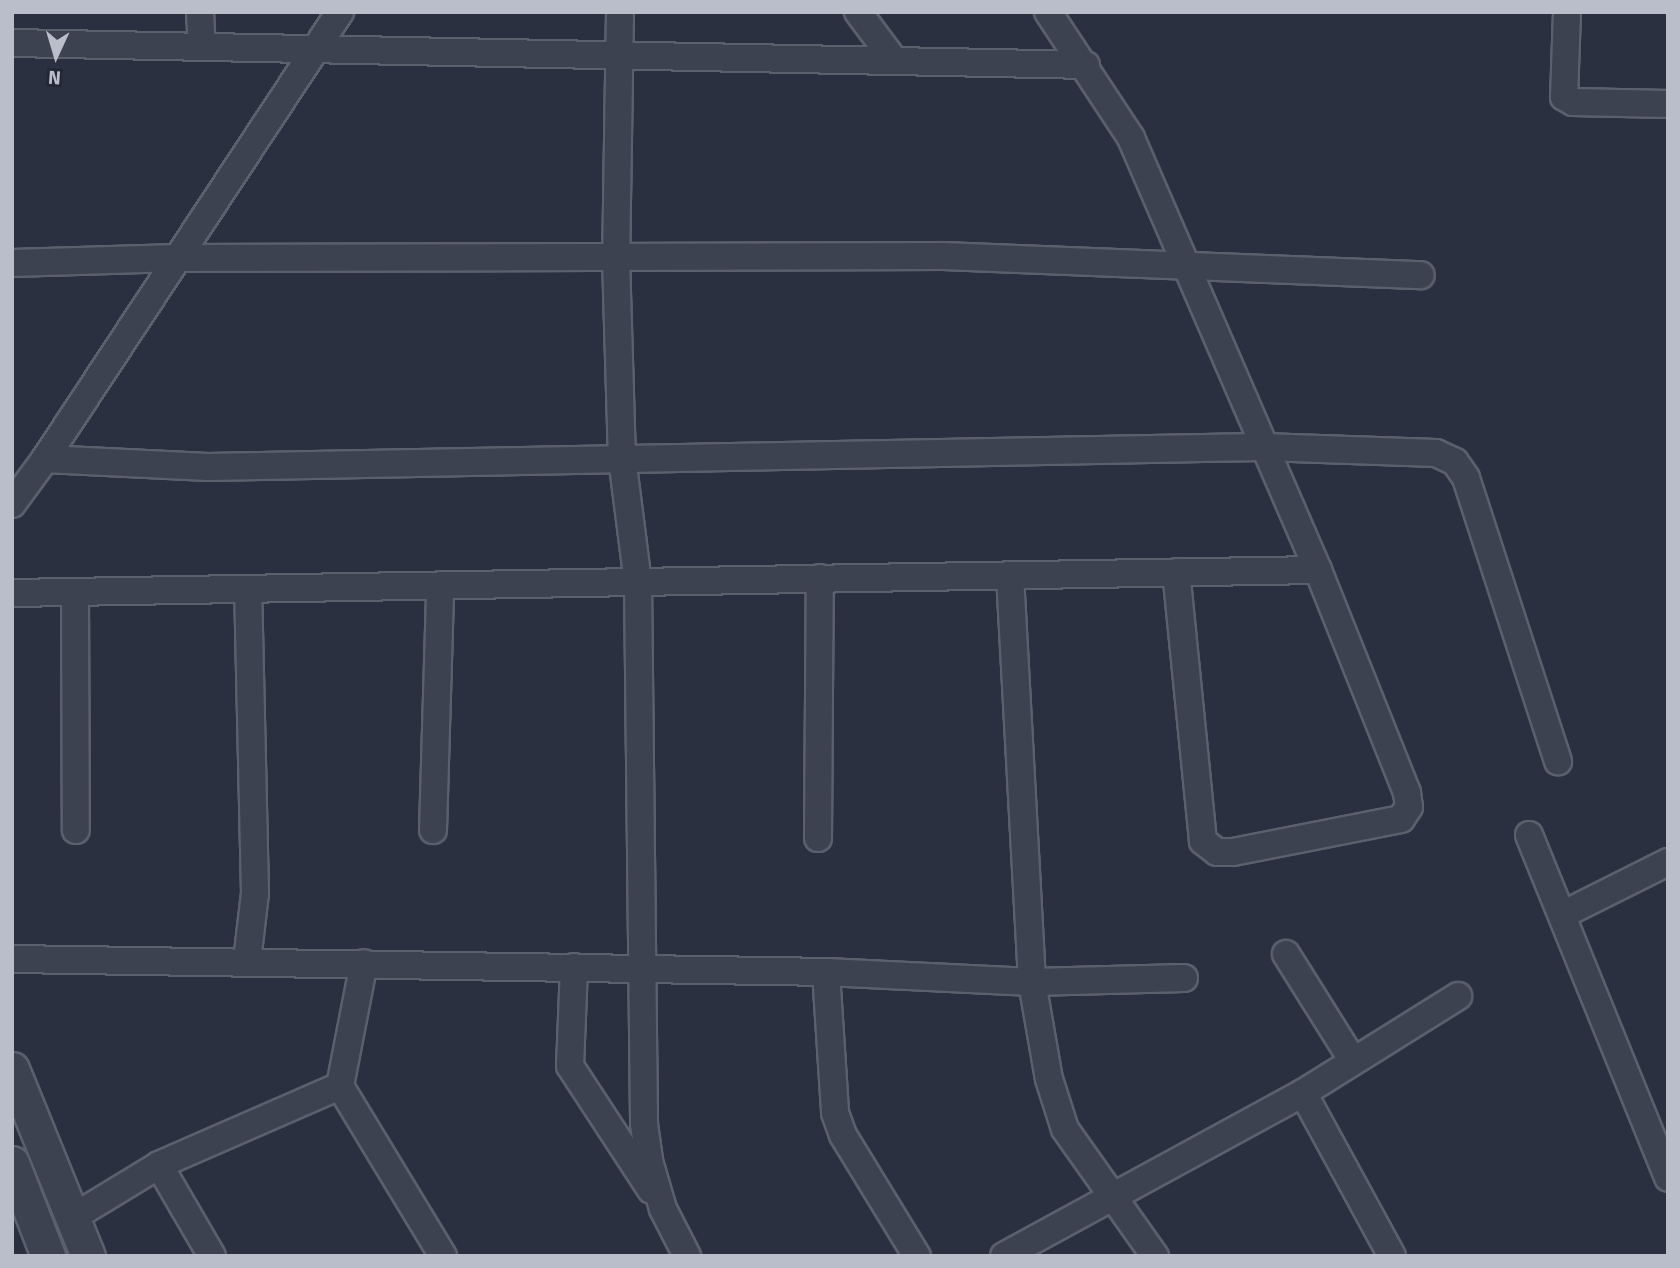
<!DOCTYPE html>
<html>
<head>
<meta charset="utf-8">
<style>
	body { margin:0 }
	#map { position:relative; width:1680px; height:1268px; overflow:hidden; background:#2a303f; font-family:"Fira Sans",sans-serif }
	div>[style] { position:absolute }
	.roads { filter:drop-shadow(2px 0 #5b606d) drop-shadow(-2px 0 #5b606d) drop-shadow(0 2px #5b606d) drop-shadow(0 -2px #5b606d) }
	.minor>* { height:26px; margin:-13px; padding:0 13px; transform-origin:13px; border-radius:13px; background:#3d4250 }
	.tertiary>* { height:33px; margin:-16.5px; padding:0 16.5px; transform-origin:16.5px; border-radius:16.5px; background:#3d4250 }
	span { translate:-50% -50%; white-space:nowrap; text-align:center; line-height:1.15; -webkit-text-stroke:6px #222735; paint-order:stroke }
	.frame { position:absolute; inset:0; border:14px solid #babeca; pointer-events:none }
	.north { position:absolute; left:21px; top:21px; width:70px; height:70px; -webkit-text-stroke:5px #222735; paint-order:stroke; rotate:184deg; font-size:19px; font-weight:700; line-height:28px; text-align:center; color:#babeca }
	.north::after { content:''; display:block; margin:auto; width:24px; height:32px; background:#babeca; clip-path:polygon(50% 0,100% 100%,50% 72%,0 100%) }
</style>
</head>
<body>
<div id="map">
	<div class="roads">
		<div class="minor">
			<i style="left:200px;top:12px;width:35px;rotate:87deg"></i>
			<i style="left:620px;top:12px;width:246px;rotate:90.9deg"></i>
			<i style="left:616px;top:258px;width:200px;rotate:88.3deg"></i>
			<i style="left:622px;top:458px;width:126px;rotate:82.7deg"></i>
			<i style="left:638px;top:583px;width:541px;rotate:89.36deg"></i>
			<i style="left:644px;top:1124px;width:37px;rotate:82deg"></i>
			<i style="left:649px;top:1161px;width:50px;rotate:73.7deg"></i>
			<i style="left:663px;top:1209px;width:53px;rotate:62.9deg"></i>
			<i style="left:858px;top:12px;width:59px;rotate:53.3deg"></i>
			<i style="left:1048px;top:12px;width:151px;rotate:56.6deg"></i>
			<i style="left:1131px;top:138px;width:471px;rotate:66.6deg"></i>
			<i style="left:1318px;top:570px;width:240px;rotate:68.2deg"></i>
			<i style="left:1407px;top:793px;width:14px;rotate:82deg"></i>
			<i style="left:1409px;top:807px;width:14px;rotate:124deg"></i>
			<i style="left:1401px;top:819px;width:171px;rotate:168.9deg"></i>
			<i style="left:1233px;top:852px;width:16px;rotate:180deg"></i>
			<i style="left:1217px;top:852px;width:18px;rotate:-142deg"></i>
			<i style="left:1203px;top:841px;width:270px;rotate:-95.7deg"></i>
			<i style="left:1567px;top:12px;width:85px;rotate:92deg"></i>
			<i style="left:1564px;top:97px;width:10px;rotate:29deg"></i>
			<i style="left:1573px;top:102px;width:95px;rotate:1.2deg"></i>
			<i style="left:12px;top:43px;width:1074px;rotate:1.17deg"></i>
			<i style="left:12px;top:263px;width:165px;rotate:-1.7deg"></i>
			<i style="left:177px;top:258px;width:767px;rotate:-0.15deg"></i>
			<i style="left:944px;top:256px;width:477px;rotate:2.3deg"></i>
			<i style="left:45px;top:459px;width:536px;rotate:-56.58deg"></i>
			<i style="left:12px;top:504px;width:56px;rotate:-53.7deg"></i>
			<i style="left:45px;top:459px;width:163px;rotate:2.8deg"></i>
			<i style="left:208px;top:467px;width:1055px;rotate:-1.09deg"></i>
			<i style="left:1263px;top:447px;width:173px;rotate:2deg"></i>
			<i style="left:1436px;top:453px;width:21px;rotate:25deg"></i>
			<i style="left:1455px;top:462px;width:19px;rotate:55deg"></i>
			<i style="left:1466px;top:478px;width:298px;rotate:72deg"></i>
			<i style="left:1010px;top:575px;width:408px;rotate:86.9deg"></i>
			<i style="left:1032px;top:982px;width:98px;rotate:80.1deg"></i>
			<i style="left:1049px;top:1079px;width:52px;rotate:72.3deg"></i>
			<i style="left:1065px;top:1129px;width:156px;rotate:54.7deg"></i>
			<i style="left:12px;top:593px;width:1306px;rotate:-1.01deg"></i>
			<i style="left:75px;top:593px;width:237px;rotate:89.8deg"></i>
			<i style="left:433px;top:830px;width:243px;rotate:-88.3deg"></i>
			<i style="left:1529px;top:835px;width:370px;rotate:67.9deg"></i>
			<i style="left:818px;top:838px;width:260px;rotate:-89.6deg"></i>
			<i style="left:1564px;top:914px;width:116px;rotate:-26.6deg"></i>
			<i style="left:1286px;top:954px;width:126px;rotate:57.9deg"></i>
			<i style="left:12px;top:959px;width:814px;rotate:0.91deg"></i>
			<i style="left:826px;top:972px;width:206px;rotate:2.8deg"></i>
			<i style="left:1032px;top:982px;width:152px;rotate:-1.5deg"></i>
			<i style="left:247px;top:961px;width:68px;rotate:-83.3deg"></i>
			<i style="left:255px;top:893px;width:303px;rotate:-91.3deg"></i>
			<i style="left:574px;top:967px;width:99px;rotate:92.3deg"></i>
			<i style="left:570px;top:1066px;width:148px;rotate:56.8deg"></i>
			<i style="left:826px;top:972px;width:141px;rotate:86.3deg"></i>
			<i style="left:835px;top:1113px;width:23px;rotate:70deg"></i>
			<i style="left:843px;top:1135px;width:142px;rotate:58.6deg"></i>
			<i style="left:340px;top:1086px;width:125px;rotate:-79deg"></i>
			<i style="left:159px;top:1165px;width:105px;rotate:59.8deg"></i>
			<i style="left:72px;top:1218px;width:102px;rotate:-31.3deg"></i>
			<i style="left:159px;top:1165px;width:197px;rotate:-23.6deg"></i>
			<i style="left:340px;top:1086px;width:199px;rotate:58.8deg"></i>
			<i style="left:1004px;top:1256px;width:341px;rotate:-28.6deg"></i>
			<i style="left:1392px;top:1256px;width:186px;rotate:-118.6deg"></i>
			<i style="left:1303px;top:1093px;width:183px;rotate:-32deg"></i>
		</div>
		<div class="tertiary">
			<i style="left:12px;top:1069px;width:202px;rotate:67.9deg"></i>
			<i style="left:12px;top:1163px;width:100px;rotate:68.8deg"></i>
		</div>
	</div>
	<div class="frame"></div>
	<div class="north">N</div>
</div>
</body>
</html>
